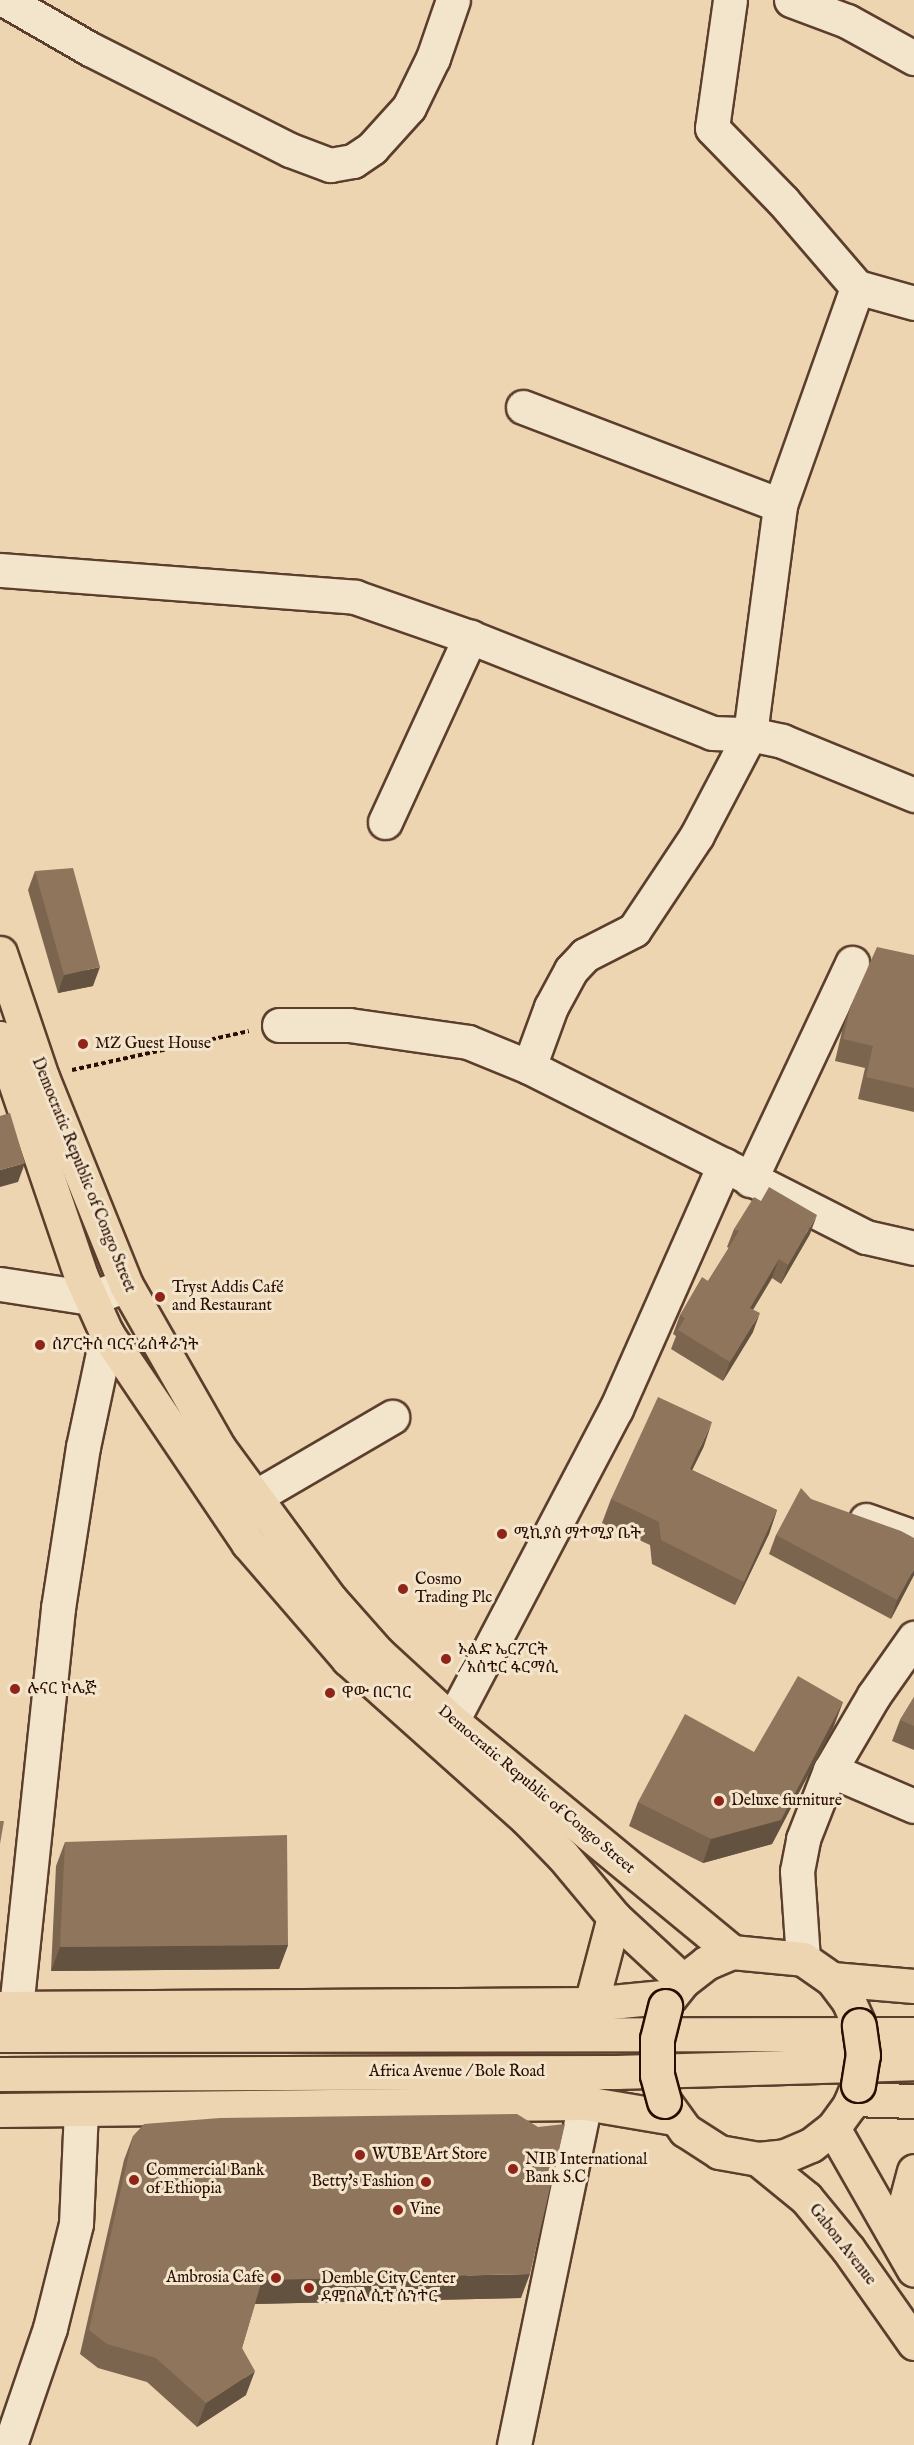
<!DOCTYPE html>
<html>
<head>
<meta charset="utf-8">
<style>
	body { margin:0 }
	#map { position:relative; width:914px; height:2445px; overflow:hidden; background:#edd5b1; font-family:"IM FELL English","Noto Serif Ethiopic",serif }
	div>[style] { position:absolute }
	.path>* { height:4px; margin-top:-2px; transform-origin:0; background:repeating-linear-gradient(90deg,#2a0c00 0 4.5px,transparent 0 7.5px) }
	.roads { filter:drop-shadow(2px 0 #5b3e2c) drop-shadow(-2px 0 #5b3e2c) drop-shadow(0 2px #5b3e2c) drop-shadow(0 -2px #5b3e2c) }
	.minor>* { height:33px; margin:-16.5px; padding:0 16.5px; transform-origin:16.5px; border-radius:16.5px; background:#f3e4cc }
	.major>* { height:33px; margin:-16.5px; padding:0 16.5px; transform-origin:16.5px; border-radius:16.5px; background:#edd5b1 }
	.bridges { filter:drop-shadow(2px 0 #2a0c00) drop-shadow(-2px 0 #2a0c00) drop-shadow(0 2px #2a0c00) drop-shadow(0 -2px #2a0c00) }
	.major-bridge>* { height:33px; margin:-16.5px; padding:0 16.5px; transform-origin:16.5px; border-radius:16.5px; background:#edd5b1 }
	.wall>* { inset:0; background:#7b654f }
	.shaded-wall>* { inset:0; background:#645240 }
	.building>* { inset:0; background:#8f755c }
	.dots>* { width:16px; height:16px; translate:-50% -50%; box-sizing:border-box; border:3px solid #f3e4cc; border-radius:50% }
	span { translate:-50% -50%; white-space:nowrap; text-align:center; line-height:1.15; -webkit-text-stroke:6px #f3e4cc; paint-order:stroke }
	.poi-label { font-size:16px; color:#2a0c00 }
	.left { translate:0 -50%; text-align:left }
	.right { translate:-100% -50%; text-align:right }
	.street-label { font-size:16px; color:#2a0c00 }
</style>
</head>
<body>
<div id="map">
	<div class="path">
		<i style="left:72px;top:1070px;width:181px;rotate:-12.4deg"></i>
	</div>
	<div class="roads">
		<div class="minor">
			<i style="left:5px;top:0;width:98px;rotate:30deg"></i>
			<i style="left:90px;top:49px;width:224px;rotate:26.8deg"></i>
			<i style="left:290px;top:150px;width:43px;rotate:20.6deg"></i>
			<i style="left:330px;top:165px;width:23px;rotate:-10deg"></i>
			<i style="left:353px;top:161px;width:23px;rotate:-34deg"></i>
			<i style="left:372px;top:148px;width:55px;rotate:-47.9deg"></i>
			<i style="left:409px;top:107px;width:55px;rotate:-63.9deg"></i>
			<i style="left:433px;top:58px;width:61px;rotate:-71deg"></i>
			<i style="left:730px;top:0;width:129px;rotate:98deg"></i>
			<i style="left:712px;top:128px;width:102px;rotate:45.8deg"></i>
			<i style="left:783px;top:201px;width:113px;rotate:49.3deg"></i>
			<i style="left:857px;top:287px;width:59px;rotate:15.7deg"></i>
			<i style="left:791px;top:0;width:60px;rotate:20.6deg"></i>
			<i style="left:847px;top:21px;width:77px;rotate:28.9deg"></i>
			<i style="left:523px;top:407px;width:275px;rotate:20.9deg"></i>
			<i style="left:0;top:570px;width:356px;rotate:4.3deg"></i>
			<i style="left:355px;top:597px;width:122px;rotate:19.2deg"></i>
			<i style="left:470px;top:637px;width:260px;rotate:21.6deg"></i>
			<i style="left:712px;top:733px;width:38px;rotate:2deg"></i>
			<i style="left:750px;top:734px;width:33px;rotate:12deg"></i>
			<i style="left:782px;top:741px;width:143px;rotate:22.2deg"></i>
			<i style="left:385px;top:822px;width:204px;rotate:-65.3deg"></i>
			<i style="left:279px;top:1025px;width:70px"></i>
			<i style="left:349px;top:1025px;width:120px;rotate:8.1deg"></i>
			<i style="left:468px;top:1042px;width:66px;rotate:22.3deg"></i>
			<i style="left:529px;top:1067px;width:218px;rotate:26.7deg"></i>
			<i style="left:529px;top:1067px;width:64px;rotate:-69.9deg"></i>
			<i style="left:551px;top:1007px;width:42px;rotate:-61.6deg"></i>
			<i style="left:571px;top:970px;width:21px;rotate:-47deg"></i>
			<i style="left:585px;top:955px;width:55px;rotate:-27deg"></i>
			<i style="left:634px;top:930px;width:114px;rotate:-56.4deg"></i>
			<i style="left:697px;top:835px;width:114px;rotate:-62.3deg"></i>
			<i style="left:750px;top:734px;width:231px;rotate:-82.5deg"></i>
			<i style="left:780px;top:505px;width:231px;rotate:-70.5deg"></i>
			<i style="left:750px;top:1180px;width:240px;rotate:-64.8deg"></i>
			<i style="left:0;top:1284px;width:93px;rotate:8.7deg"></i>
			<i style="left:92px;top:1298px;width:36px;rotate:-21deg"></i>
			<i style="left:255px;top:1497px;width:159px;rotate:-30.3deg"></i>
			<i style="left:866px;top:1520px;width:51px;rotate:19.5deg"></i>
			<i style="left:452px;top:1721px;width:352px;rotate:-62.3deg"></i>
			<i style="left:616px;top:1409px;width:267px;rotate:-66.1deg"></i>
			<i style="left:724px;top:1165px;width:159px;rotate:26.9deg"></i>
			<i style="left:866px;top:1237px;width:49px;rotate:12.9deg"></i>
			<i style="left:830px;top:1770px;width:91px;rotate:23.2deg"></i>
			<i style="left:803px;top:1959px;width:88px;rotate:-93.9deg"></i>
			<i style="left:797px;top:1871px;width:33px;rotate:-79deg"></i>
			<i style="left:803px;top:1839px;width:74px;rotate:-68.6deg"></i>
			<i style="left:830px;top:1770px;width:87px;rotate:-59.6deg"></i>
			<i style="left:874px;top:1695px;width:70px;rotate:-54.9deg"></i>
			<i style="left:16px;top:2008px;width:402px;rotate:-84deg"></i>
			<i style="left:58px;top:1608px;width:163px;rotate:-81.2deg"></i>
			<i style="left:83px;top:1447px;width:116px;rotate:-78deg"></i>
			<i style="left:10px;top:2445px;width:124px;rotate:-71.1deg"></i>
			<i style="left:50px;top:2328px;width:107px;rotate:-76deg"></i>
			<i style="left:76px;top:2224px;width:113px;rotate:-87.5deg"></i>
			<i style="left:514px;top:2445px;width:349px;rotate:-78.3deg"></i>
		</div>
		<div class="major">
			<i style="left:0;top:953px;width:131px;rotate:71.3deg"></i>
			<i style="left:42px;top:1077px;width:224px;rotate:68deg"></i>
			<i style="left:126px;top:1285px;width:188px;rotate:60.3deg"></i>
			<i style="left:219px;top:1448px;width:61px;rotate:53.7deg"></i>
			<i style="left:255px;top:1497px;width:127px;rotate:53.7deg"></i>
			<i style="left:330px;top:1599px;width:72px;rotate:48.4deg"></i>
			<i style="left:378px;top:1653px;width:100px;rotate:42.6deg"></i>
			<i style="left:452px;top:1721px;width:363px;rotate:39.5deg"></i>
			<i style="left:0;top:1038px;width:251px;rotate:71.2deg"></i>
			<i style="left:81px;top:1276px;width:64px;rotate:65.9deg"></i>
			<i style="left:107px;top:1334px;width:252px;rotate:56deg"></i>
			<i style="left:248px;top:1543px;width:153px;rotate:49.2deg"></i>
			<i style="left:348px;top:1659px;width:239px;rotate:41.8deg"></i>
			<i style="left:526px;top:1818px;width:53px;rotate:45.8deg"></i>
			<i style="left:563px;top:1856px;width:80px;rotate:50.1deg"></i>
			<i style="left:614px;top:1917px;width:94px;rotate:42.8deg"></i>
			<i style="left:832px;top:1979px;width:82px;rotate:4.9deg"></i>
			<i style="left:670px;top:1997px;width:21px;rotate:-51deg"></i>
			<i style="left:683px;top:1981px;width:29px;rotate:-38deg"></i>
			<i style="left:706px;top:1963px;width:28px;rotate:-23deg"></i>
			<i style="left:732px;top:1952px;width:71px;rotate:5.6deg"></i>
			<i style="left:803px;top:1959px;width:35px;rotate:35deg"></i>
			<i style="left:832px;top:1979px;width:26px;rotate:53deg"></i>
			<i style="left:848px;top:2000px;width:27px;rotate:66deg"></i>
			<i style="left:591px;top:2004px;width:90px;rotate:-75.2deg"></i>
			<i style="left:0;top:2008px;width:591px;rotate:-0.39deg"></i>
			<i style="left:591px;top:2004px;width:80px;rotate:-5.7deg"></i>
			<i style="left:0;top:2035px;width:914px;rotate:-0.06deg"></i>
			<i style="left:0;top:2074px;width:616px;rotate:-0.19deg"></i>
			<i style="left:616px;top:2072px;width:298px;rotate:-1.7deg"></i>
			<i style="left:853px;top:2099px;width:61px;rotate:1.9deg"></i>
			<i style="left:664px;top:2101px;width:36px;rotate:54deg"></i>
			<i style="left:685px;top:2130px;width:40px;rotate:32.9deg"></i>
			<i style="left:719px;top:2152px;width:40px;rotate:10deg"></i>
			<i style="left:758px;top:2159px;width:27px;rotate:-6deg"></i>
			<i style="left:785px;top:2156px;width:28px;rotate:-23deg"></i>
			<i style="left:811px;top:2145px;width:28px;rotate:-38deg"></i>
			<i style="left:833px;top:2128px;width:27px;rotate:-54deg"></i>
			<i style="left:849px;top:2106px;width:23px;rotate:-67deg"></i>
			<i style="left:0;top:2110px;width:585px;rotate:-0.69deg"></i>
			<i style="left:585px;top:2103px;width:90px;rotate:9.6deg"></i>
			<i style="left:833px;top:2128px;width:163px;rotate:60.3deg"></i>
			<i style="left:758px;top:2159px;width:62px;rotate:39.1deg"></i>
			<i style="left:806px;top:2198px;width:66px;rotate:50.5deg"></i>
			<i style="left:848px;top:2249px;width:115px;rotate:54.9deg"></i>
			<i style="left:897px;top:2235px;width:66px;rotate:-75.1deg"></i>
		</div>
	</div>
	<div class="bridges">
		<div class="major-bridge">
			<i style="left:858px;top:2085px;width:30px;rotate:-81deg"></i>
			<i style="left:863px;top:2055px;width:30px;rotate:-98deg"></i>
			<i style="left:664px;top:2101px;width:27px;rotate:-105deg"></i>
			<i style="left:657px;top:2075px;width:36px;rotate:-90deg"></i>
			<i style="left:657px;top:2039px;width:34px;rotate:-76deg"></i>
		</div>
	</div>
	<div class="wall">
		<i style="clip-path:polygon(35px 871px,93px 986px,58px 993px,28px 890px)"></i>
		<i style="clip-path:polygon(914px 955px,914px 1112px,858px 1099px,865px 1068px,835px 1061px,843px 1027px,851px 1005px)"></i>
		<i style="clip-path:polygon(734px 1229px,810px 1234px,781px 1284px,772px 1278px,753px 1310px,753px 1332px,723px 1381px,671px 1349px,676px 1336px,673px 1334px,680px 1315px,708px 1281px,729px 1248px,727px 1247px)"></i>
		<i style="clip-path:polygon(704px 1446px,692px 1470px,777px 1510px,769px 1534px,735px 1605px,652px 1564px,650px 1545px,602px 1523px,611px 1499px)"></i>
		<i style="clip-path:polygon(811px 1499px,914px 1575px,891px 1619px,769px 1554px,776px 1535px)"></i>
		<i style="clip-path:polygon(914px 1697px,914px 1750px,892px 1741px,900px 1720px)"></i>
		<i style="clip-path:polygon(834px 1726px,772px 1844px,703px 1863px,629px 1826px,638px 1802px,754px 1752px)"></i>
		<i style="clip-path:polygon(65px 1842px,288px 1945px,279px 1969px,51px 1971px,56px 1866px)"></i>
		<i style="clip-path:polygon(133px 2136px,521px 2298px,255px 2304px,242px 2348px,246px 2395px,197px 2427px,147px 2382px,98px 2368px,80px 2354px,124px 2160px)"></i>
	</div>
	<div class="shaded-wall">
		<i style="clip-path:polygon(100px 967px,93px 986px,58px 993px,64px 975px)"></i>
		<i style="clip-path:polygon(25px 1163px,18px 1182px,0 1187px,0 1170px)"></i>
		<i style="clip-path:polygon(817px 1215px,810px 1234px,781px 1284px,788px 1265px)"></i>
		<i style="clip-path:polygon(779px 1259px,772px 1278px,743px 1326px,750px 1308px)"></i>
		<i style="clip-path:polygon(760px 1313px,753px 1332px,723px 1381px,730px 1362px)"></i>
		<i style="clip-path:polygon(712px 1422px,704px 1446px,681px 1493px,690px 1469px)"></i>
		<i style="clip-path:polygon(777px 1510px,769px 1534px,735px 1605px,744px 1582px)"></i>
		<i style="clip-path:polygon(914px 1569px,914px 1575px,891px 1619px,897px 1600px)"></i>
		<i style="clip-path:polygon(843px 1702px,834px 1726px,772px 1844px,703px 1863px,711px 1839px)"></i>
		<i style="clip-path:polygon(288px 1945px,279px 1969px,51px 1971px,60px 1947px)"></i>
		<i style="clip-path:polygon(530px 2274px,521px 2298px,253px 2304px,262px 2280px)"></i>
		<i style="clip-path:polygon(255px 2371px,246px 2395px,197px 2427px,206px 2403px)"></i>
	</div>
	<div class="building">
		<i style="clip-path:polygon(73px 868px,100px 967px,64px 975px,35px 871px)"></i>
		<i style="clip-path:polygon(877px 947px,914px 955px,914px 1088px,866px 1077px,873px 1046px,843px 1039px,851px 1005px)"></i>
		<i style="clip-path:polygon(10px 1113px,25px 1163px,0 1170px,0 1116px)"></i>
		<i style="clip-path:polygon(769px 1187px,817px 1215px,788px 1265px,779px 1259px,750px 1308px,760px 1313px,730px 1362px,678px 1330px,685px 1318px,680px 1315px,702px 1277px,708px 1281px,739px 1231px,734px 1229px,754px 1197px,761px 1201px)"></i>
		<i style="clip-path:polygon(658px 1397px,712px 1422px,690px 1469px,777px 1510px,744px 1582px,661px 1540px,659px 1522px,611px 1499px)"></i>
		<i style="clip-path:polygon(801px 1488px,811px 1499px,901px 1531px,914px 1538px,914px 1569px,897px 1600px,776px 1535px)"></i>
		<i style="clip-path:polygon(798px 1676px,843px 1702px,781px 1820px,711px 1839px,638px 1802px,685px 1714px,754px 1752px)"></i>
		<i style="clip-path:polygon(914px 1697px,914px 1726px,900px 1720px)"></i>
		<i style="clip-path:polygon(0 1821px,4px 1821px,0 1844px)"></i>
		<i style="clip-path:polygon(287px 1835px,288px 1945px,60px 1947px,65px 1842px)"></i>
		<i style="clip-path:polygon(517px 2114px,538px 2127px,565px 2124px,530px 2274px,262px 2280px,242px 2348px,255px 2371px,206px 2403px,156px 2358px,107px 2344px,89px 2330px,133px 2136px,144px 2124px,220px 2118px)"></i>
	</div>
	<div class="dots">
		<i style="left:83px;top:1044px;background:#8f2418"></i>
		<i style="left:160px;top:1297px;background:#8f2418"></i>
		<i style="left:40px;top:1345px;background:#8f2418"></i>
		<i style="left:502px;top:1534px;background:#8f2418"></i>
		<i style="left:403px;top:1589px;background:#8f2418"></i>
		<i style="left:446px;top:1659px;background:#8f2418"></i>
		<i style="left:15px;top:1689px;background:#8f2418"></i>
		<i style="left:330px;top:1693px;background:#8f2418"></i>
		<i style="left:719px;top:1801px;background:#8f2418"></i>
		<i style="left:360px;top:2155px;background:#8f2418"></i>
		<i style="left:513px;top:2169px;background:#8f2418"></i>
		<i style="left:134px;top:2180px;background:#8f2418"></i>
		<i style="left:426px;top:2182px;background:#8f2418"></i>
		<i style="left:398px;top:2210px;background:#8f2418"></i>
		<i style="left:276px;top:2278px;background:#8f2418"></i>
		<i style="left:309px;top:2288px;background:#8f2418"></i>
	</div>
	<div class="poi-label">
		<span class="left" style="left:95px;top:1044px">MZ Guest House</span>
		<span class="left" style="left:172px;top:1297px">Tryst Addis Café<br>and Restaurant</span>
		<span class="left" style="left:52px;top:1345px">ስፖርትስ ባርና ሬስቶራንት</span>
		<span class="left" style="left:514px;top:1534px">ሚኪያስ ማተሚያ ቤት</span>
		<span class="left" style="left:415px;top:1589px">Cosmo<br>Trading Plc</span>
		<span class="left" style="left:458px;top:1659px">ኦልድ ኤርፖርት<br>/ አስቴር ፋርማሲ</span>
		<span class="left" style="left:27px;top:1689px">ሉናር ኮሌጅ</span>
		<span class="left" style="left:342px;top:1693px">ዋው በርገር</span>
		<span class="left" style="left:731px;top:1801px">Deluxe furniture</span>
		<span class="left" style="left:372px;top:2155px">WUBE Art Store</span>
		<span class="left" style="left:525px;top:2169px">NIB International<br>Bank S.C</span>
		<span class="left" style="left:146px;top:2180px">Commercial Bank<br>of Ethiopia</span>
		<span class="right" style="left:414px;top:2182px">Betty's Fashion</span>
		<span class="left" style="left:410px;top:2210px">Vine</span>
		<span class="right" style="left:264px;top:2278px">Ambrosia Cafe</span>
		<span class="left" style="left:321px;top:2288px">Demble City Center<br>ደምበል ሲቲ ሴንተር</span>
	</div>
	<div class="street-label">
		<span style="left:83px;top:1175px;rotate:68deg">Democratic Republic of Congo Street</span>
		<span style="left:536px;top:1790px;rotate:40deg">Democratic Republic of Congo Street</span>
		<span style="left:457px;top:2072px">Africa Avenue / Bole Road</span>
		<span style="left:842px;top:2245px;rotate:52deg">Gabon Avenue</span>
	</div>
</div>
</body>
</html>
